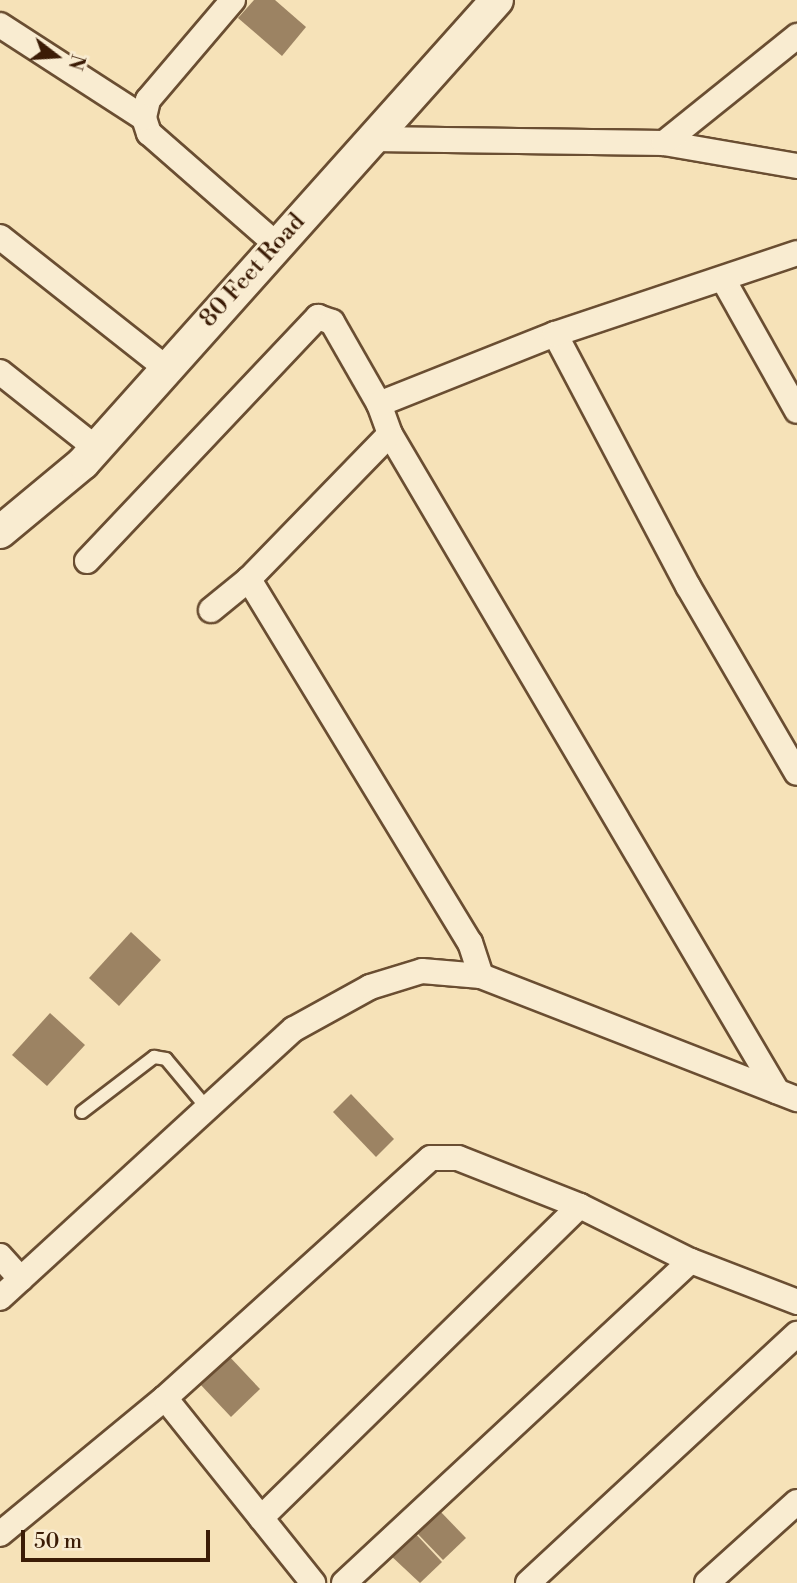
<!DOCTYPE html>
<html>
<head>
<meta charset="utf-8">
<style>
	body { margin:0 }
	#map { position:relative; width:797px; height:1583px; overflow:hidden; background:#f6e2b8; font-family:"Libre Bodoni",serif }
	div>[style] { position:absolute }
	.building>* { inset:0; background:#9c8363 }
	.roads { filter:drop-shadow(2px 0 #6a4e32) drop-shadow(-2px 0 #6a4e32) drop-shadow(0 2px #6a4e32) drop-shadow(0 -2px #6a4e32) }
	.service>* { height:12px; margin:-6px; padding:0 6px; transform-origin:6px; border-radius:6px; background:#f9ecd1 }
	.minor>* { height:24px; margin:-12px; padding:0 12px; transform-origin:12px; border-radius:12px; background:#f9ecd1 }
	.tertiary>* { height:32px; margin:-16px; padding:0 16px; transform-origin:16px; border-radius:16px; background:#f9ecd1 }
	span { translate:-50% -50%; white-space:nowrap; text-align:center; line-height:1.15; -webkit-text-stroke:5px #f9ecd1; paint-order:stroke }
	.street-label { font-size:24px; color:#3b1c06 }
	.north { position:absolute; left:21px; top:21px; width:70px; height:70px; -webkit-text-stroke:5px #f9ecd1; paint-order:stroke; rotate:107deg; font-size:19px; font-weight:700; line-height:28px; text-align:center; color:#3b1c06 }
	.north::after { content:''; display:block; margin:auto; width:24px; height:32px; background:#3b1c06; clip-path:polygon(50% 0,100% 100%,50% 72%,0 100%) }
	.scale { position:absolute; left:21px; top:1530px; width:189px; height:32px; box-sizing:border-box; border:4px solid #3b1c06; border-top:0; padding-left:9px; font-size:21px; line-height:24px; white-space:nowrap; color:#3b1c06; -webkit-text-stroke:5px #f9ecd1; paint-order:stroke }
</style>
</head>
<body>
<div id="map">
	<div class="building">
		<i style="clip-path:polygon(254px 0,275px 0,306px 27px,282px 56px,238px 18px)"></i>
		<i style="clip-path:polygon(131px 932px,161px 960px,119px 1006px,89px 978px)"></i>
		<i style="clip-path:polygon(50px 1013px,85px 1045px,47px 1086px,12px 1055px)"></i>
		<i style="clip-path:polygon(351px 1094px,394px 1139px,376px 1157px,333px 1112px)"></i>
		<i style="clip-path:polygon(228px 1355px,260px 1389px,231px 1417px,199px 1383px)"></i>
		<i style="clip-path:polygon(438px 1509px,466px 1538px,443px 1560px,415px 1531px)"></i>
		<i style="clip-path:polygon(413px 1531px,442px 1562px,420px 1583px,389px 1554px)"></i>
	</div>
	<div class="roads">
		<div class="service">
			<i style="left:82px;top:1112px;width:91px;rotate:-37.4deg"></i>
			<i style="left:154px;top:1057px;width:12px;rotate:9deg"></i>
			<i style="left:166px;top:1059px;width:64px;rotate:50.1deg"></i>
		</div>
		<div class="minor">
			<i style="left:233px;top:0;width:131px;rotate:130.4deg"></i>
			<i style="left:148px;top:100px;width:18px;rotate:103deg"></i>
			<i style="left:144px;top:118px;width:16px;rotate:72deg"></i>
			<i style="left:149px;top:133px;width:169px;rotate:41.2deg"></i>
			<i style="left:0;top:25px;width:171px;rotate:32.9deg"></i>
			<i style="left:373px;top:139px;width:291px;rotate:0.8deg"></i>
			<i style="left:664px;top:143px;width:135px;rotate:9.8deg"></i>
			<i style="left:664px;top:143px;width:171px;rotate:-38.8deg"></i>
			<i style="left:0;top:237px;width:211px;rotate:38.3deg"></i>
			<i style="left:723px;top:279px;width:151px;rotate:60.7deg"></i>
			<i style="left:555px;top:334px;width:285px;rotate:62.2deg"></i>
			<i style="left:688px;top:586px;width:216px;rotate:59.8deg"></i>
			<i style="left:0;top:372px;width:122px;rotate:38.4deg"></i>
			<i style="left:390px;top:434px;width:763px;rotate:59.5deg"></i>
			<i style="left:87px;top:561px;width:336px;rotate:-46.6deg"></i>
			<i style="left:318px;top:317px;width:15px;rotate:20deg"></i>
			<i style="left:332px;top:322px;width:95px;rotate:60.2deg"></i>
			<i style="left:211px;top:610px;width:49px;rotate:-39.2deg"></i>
			<i style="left:481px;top:976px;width:339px;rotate:21.3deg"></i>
			<i style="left:0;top:1256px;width:31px;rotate:48deg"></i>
			<i style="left:0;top:1298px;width:398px;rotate:-42.5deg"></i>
			<i style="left:294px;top:1029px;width:87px;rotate:-28.9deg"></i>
			<i style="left:370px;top:987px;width:54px;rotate:-17.1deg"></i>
			<i style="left:422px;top:971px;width:59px;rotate:4.8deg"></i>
			<i style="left:481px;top:976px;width:35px;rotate:-108deg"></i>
			<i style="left:470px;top:943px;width:426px;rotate:-121.3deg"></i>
			<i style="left:249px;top:579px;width:202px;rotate:-45.8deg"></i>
			<i style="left:390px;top:434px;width:32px;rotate:-110deg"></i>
			<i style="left:379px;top:404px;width:189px;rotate:-21.7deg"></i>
			<i style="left:555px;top:334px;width:255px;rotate:-18.5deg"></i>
			<i style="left:165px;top:1398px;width:237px;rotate:51.3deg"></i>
			<i style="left:261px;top:1518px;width:446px;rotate:-44.4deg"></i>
			<i style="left:0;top:1534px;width:214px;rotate:-39.5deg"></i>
			<i style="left:165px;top:1398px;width:358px;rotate:-42.1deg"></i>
			<i style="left:431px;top:1158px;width:27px"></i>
			<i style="left:458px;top:1158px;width:131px;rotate:21.5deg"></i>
			<i style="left:580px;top:1206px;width:124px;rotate:26.4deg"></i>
			<i style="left:691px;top:1261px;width:114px;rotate:21.1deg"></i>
			<i style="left:344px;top:1583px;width:473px;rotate:-42.9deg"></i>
			<i style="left:528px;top:1583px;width:367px;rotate:-42.8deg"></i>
			<i style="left:707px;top:1583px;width:121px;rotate:-42deg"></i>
		</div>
		<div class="tertiary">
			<i style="left:0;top:532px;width:108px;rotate:-39.7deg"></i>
			<i style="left:83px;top:463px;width:621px;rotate:-48.2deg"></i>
		</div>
	</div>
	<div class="street-label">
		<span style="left:253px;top:271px;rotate:-48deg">80 Feet Road</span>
	</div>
	<div class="north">N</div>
	<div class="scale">50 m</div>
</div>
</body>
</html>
